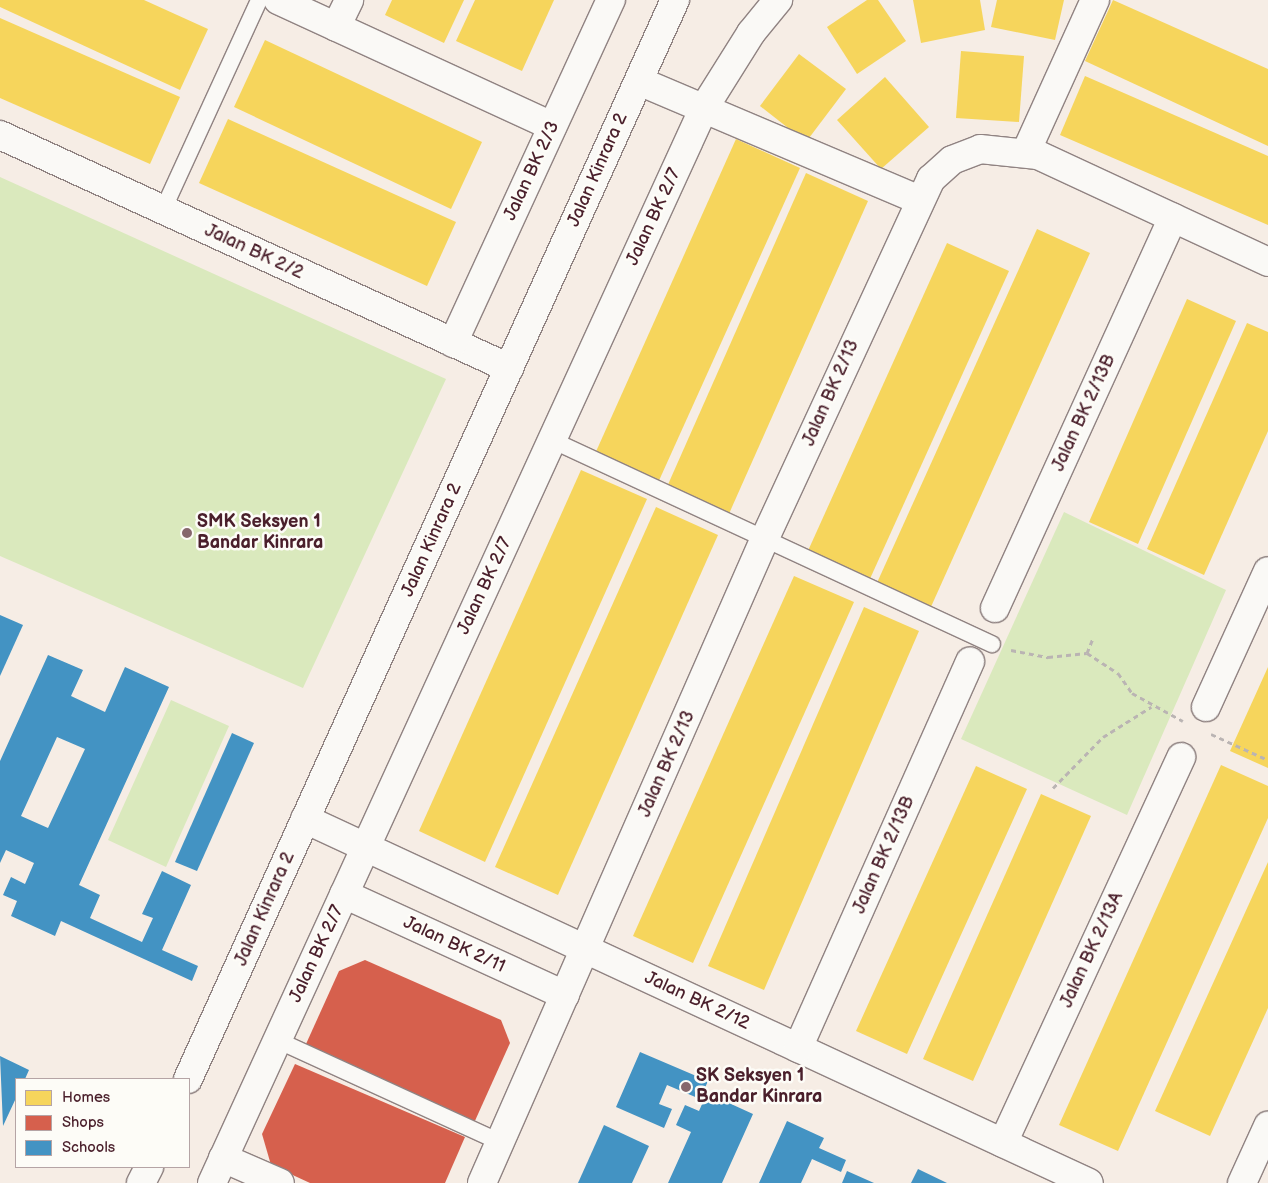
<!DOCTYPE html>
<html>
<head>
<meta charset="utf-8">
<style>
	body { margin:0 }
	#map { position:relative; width:1268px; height:1183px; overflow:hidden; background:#f6ede5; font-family:"Balsamiq Sans",sans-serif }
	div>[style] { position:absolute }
	.green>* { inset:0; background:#dae9bd }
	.homes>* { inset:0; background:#f6d55c }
	.shops>* { inset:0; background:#d6604d }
	.schools>* { inset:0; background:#4393c3 }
	.path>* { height:3px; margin-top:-1.5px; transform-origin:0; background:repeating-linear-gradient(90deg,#bab4b3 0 5px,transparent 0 9px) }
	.roads { filter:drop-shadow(1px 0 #908382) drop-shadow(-1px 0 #908382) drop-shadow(0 1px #908382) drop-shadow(0 -1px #908382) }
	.lane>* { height:16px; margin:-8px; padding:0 8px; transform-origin:8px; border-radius:8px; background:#faf9f6 }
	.street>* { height:28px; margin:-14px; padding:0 14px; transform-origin:14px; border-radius:14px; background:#faf9f6 }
	.secondary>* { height:28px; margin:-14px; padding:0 14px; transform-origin:14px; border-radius:14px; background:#faf9f6 }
	.dots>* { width:14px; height:14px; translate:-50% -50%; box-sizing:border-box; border:2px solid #fdfcf7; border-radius:50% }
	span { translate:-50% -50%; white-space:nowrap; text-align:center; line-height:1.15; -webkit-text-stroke:5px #fdfcf7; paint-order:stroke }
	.street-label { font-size:18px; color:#4a1f2b }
	.poi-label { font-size:18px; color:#4a1f2b; font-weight:700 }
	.left { translate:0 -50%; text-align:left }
	.legend { position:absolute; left:15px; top:1078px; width:175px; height:90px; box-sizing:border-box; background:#fdfcf7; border:1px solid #b5a4a5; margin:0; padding:6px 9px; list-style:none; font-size:15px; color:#4a1f2b }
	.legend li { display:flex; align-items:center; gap:10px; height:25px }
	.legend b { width:25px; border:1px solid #b5a4a5 }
</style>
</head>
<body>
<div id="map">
	<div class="green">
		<i style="clip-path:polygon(0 177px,446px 379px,303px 688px,0 556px)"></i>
		<i style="clip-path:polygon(1064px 512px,1226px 590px,1127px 815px,961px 739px)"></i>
		<i style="clip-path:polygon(171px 700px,229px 726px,166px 867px,108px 840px)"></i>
	</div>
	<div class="homes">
		<i style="clip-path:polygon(0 0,144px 0,208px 29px,180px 90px,0 7px)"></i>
		<i style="clip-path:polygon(392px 0,464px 0,444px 43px,385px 15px)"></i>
		<i style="clip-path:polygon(475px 0,554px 0,522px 71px,456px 41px)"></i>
		<i style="clip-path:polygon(867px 0,878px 0,906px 41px,857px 74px,827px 27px)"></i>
		<i style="clip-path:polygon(913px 0,980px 0,985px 30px,921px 43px)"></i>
		<i style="clip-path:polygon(997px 0,1064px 0,1055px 40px,991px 27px)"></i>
		<i style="clip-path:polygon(1113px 0,1268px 69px,1268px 146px,1085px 61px)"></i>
		<i style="clip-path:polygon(0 18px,180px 97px,150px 164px,0 98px)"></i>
		<i style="clip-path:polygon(265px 40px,482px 142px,451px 209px,234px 107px)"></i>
		<i style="clip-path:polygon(961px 51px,1024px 56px,1019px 122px,956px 118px)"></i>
		<i style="clip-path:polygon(799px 54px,846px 89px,806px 142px,760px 106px)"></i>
		<i style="clip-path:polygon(1085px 76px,1268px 156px,1268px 225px,1060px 135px)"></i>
		<i style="clip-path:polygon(885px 77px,929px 127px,881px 169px,837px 120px)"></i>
		<i style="clip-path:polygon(228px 119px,456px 222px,427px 286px,199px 183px)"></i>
		<i style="clip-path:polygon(736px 139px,800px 168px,657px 485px,594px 456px)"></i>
		<i style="clip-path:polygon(806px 173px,868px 201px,728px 516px,666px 489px)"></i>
		<i style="clip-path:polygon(1037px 229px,1090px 253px,930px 609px,876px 585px)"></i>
		<i style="clip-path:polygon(947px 243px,1009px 271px,869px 581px,807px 553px)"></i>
		<i style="clip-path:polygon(1187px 299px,1236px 321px,1138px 544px,1089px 522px)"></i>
		<i style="clip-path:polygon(1247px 323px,1268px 332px,1268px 431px,1204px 575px,1147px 549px)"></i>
		<i style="clip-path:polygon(581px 470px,647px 499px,485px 862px,419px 831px)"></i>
		<i style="clip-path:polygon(656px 507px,718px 535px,558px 895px,495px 867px)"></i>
		<i style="clip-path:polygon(794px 576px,854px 602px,693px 963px,633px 936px)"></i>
		<i style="clip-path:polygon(864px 607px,919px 631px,764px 990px,708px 966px)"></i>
		<i style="clip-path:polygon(1268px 667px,1268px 768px,1230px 751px)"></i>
		<i style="clip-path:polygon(1221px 765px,1268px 786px,1268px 818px,1118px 1151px,1059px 1125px)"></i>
		<i style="clip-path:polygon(976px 766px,1027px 789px,907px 1054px,856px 1031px)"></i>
		<i style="clip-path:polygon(1041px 794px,1091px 816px,973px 1081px,923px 1059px)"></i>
		<i style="clip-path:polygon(1268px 862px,1268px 1008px,1210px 1136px,1155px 1111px)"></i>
	</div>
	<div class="shops">
		<i style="clip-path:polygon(365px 960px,501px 1020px,510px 1043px,474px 1123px,306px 1044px,339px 971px)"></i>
		<i style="clip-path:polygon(295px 1064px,465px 1137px,445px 1183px,310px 1183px,271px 1165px,262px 1134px)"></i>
	</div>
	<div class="schools">
		<i style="clip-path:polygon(0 615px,23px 625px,0 676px)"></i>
		<i style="clip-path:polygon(evenodd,48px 655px,83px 670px,71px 696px,105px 712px,125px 667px,169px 687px,79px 885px,100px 895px,90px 918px,142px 942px,153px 918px,142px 914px,162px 871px,191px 885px,162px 950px,198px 966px,192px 981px,61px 921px,55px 936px,11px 916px,17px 901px,3px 895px,11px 877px,25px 884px,34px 863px,6px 850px,0 863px,0 761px,48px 655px,57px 737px,85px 749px,48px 828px,21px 816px,57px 737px)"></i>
		<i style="clip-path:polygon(232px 733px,254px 743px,197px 871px,175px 862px)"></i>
		<i style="clip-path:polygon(640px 1052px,708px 1081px,700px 1099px,667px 1085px,659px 1104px,672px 1109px,664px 1128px,616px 1107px)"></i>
		<i style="clip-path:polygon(0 1056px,29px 1070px,25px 1079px,16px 1079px,16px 1098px,3px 1126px)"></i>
		<i style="clip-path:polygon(707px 1093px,753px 1114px,722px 1183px,668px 1183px,691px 1132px,676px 1125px,685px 1105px,699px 1111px)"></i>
		<i style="clip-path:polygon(787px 1121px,824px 1138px,819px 1148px,846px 1160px,841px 1172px,812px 1159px,801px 1183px,759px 1183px)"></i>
		<i style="clip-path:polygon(604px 1125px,649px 1146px,632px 1183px,578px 1183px)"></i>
		<i style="clip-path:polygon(918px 1169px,947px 1183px,911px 1183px)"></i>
		<i style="clip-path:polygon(847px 1171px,874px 1183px,842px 1183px)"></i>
	</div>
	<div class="path">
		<i style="left:1011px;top:650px;width:38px;rotate:11deg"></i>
		<i style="left:1048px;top:657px;width:39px;rotate:-6deg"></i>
		<i style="left:1087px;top:653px;width:37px;rotate:33deg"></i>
		<i style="left:1118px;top:673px;width:24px;rotate:55deg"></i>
		<i style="left:1132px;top:693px;width:58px;rotate:28.8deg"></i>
		<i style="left:1087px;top:653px;width:16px;rotate:-68deg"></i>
		<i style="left:1211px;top:734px;width:63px;rotate:24.5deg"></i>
		<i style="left:1053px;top:788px;width:71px;rotate:-45.6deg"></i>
		<i style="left:1103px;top:737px;width:57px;rotate:-32deg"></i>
	</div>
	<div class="roads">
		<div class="lane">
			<i style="left:163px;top:210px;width:231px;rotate:-65.4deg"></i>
			<i style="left:552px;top:440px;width:485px;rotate:24.9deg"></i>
			<i style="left:277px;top:1040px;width:245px;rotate:24.6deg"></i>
		</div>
		<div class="street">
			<i style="left:278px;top:0;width:302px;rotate:24.7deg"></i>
			<i style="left:336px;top:27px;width:30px;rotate:-64deg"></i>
			<i style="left:639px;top:81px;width:304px;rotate:23deg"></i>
			<i style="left:0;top:135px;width:560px;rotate:24.6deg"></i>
			<i style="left:1026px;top:152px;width:167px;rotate:-65.6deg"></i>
			<i style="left:453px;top:343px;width:378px;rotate:-65.3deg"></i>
			<i style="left:995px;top:608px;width:429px;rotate:-65.5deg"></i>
			<i style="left:1206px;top:707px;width:149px;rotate:-65.5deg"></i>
			<i style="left:305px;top:819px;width:864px;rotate:24.9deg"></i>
			<i style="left:344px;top:894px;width:243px;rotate:24.6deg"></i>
			<i style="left:798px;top:1048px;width:423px;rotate:-66deg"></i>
			<i style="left:1003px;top:1143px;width:425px;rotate:-65.2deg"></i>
			<i style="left:223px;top:1158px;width:62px;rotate:23.7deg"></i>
			<i style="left:212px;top:1183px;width:1182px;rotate:-65.41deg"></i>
			<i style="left:704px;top:108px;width:89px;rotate:-57.9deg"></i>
			<i style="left:751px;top:33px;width:43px;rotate:-50.7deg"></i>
			<i style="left:482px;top:1183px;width:704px;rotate:-66.31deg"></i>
			<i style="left:765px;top:538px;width:396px;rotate:-65.2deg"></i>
			<i style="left:931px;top:179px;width:28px;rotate:-42deg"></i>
			<i style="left:952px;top:160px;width:30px;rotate:-21deg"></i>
			<i style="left:980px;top:149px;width:58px;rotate:5.9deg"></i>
			<i style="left:1038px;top:155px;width:254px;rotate:24.9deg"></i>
			<i style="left:1242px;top:1183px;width:63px;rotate:-65.5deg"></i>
		</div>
		<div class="secondary">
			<i style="left:188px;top:1079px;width:1184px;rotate:-65.71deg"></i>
			<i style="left:141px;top:1183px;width:18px;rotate:-63deg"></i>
		</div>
	</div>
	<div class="dots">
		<i style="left:187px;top:533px;background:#86676c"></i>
		<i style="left:686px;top:1087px;background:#86676c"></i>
	</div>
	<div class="street-label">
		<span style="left:598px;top:170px;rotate:-66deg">Jalan Kinrara 2</span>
		<span style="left:532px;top:171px;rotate:-65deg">Jalan BK 2/3</span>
		<span style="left:654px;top:217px;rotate:-65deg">Jalan BK 2/7</span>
		<span style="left:254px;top:252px;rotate:25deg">Jalan BK 2/2</span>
		<span style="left:831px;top:393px;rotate:-66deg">Jalan BK 2/13</span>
		<span style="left:1084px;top:413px;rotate:-65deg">Jalan BK 2/13B</span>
		<span style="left:432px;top:540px;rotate:-66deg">Jalan Kinrara 2</span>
		<span style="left:485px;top:586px;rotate:-65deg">Jalan BK 2/7</span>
		<span style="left:667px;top:764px;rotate:-66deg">Jalan BK 2/13</span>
		<span style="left:884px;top:855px;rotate:-66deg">Jalan BK 2/13B</span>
		<span style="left:265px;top:909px;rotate:-66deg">Jalan Kinrara 2</span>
		<span style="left:454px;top:945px;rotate:25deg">Jalan BK 2/11</span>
		<span style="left:1092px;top:950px;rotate:-65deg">Jalan BK 2/13A</span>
		<span style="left:317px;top:954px;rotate:-65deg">Jalan BK 2/7</span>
		<span style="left:697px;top:1001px;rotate:25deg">Jalan BK 2/12</span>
	</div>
	<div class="poi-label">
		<span class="left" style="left:197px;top:533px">SMK Seksyen 1<br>Bandar Kinrara</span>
		<span class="left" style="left:696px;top:1087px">SK Seksyen 1<br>Bandar Kinrara</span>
	</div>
	<ul class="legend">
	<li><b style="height:14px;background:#f6d55c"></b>Homes</li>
	<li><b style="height:14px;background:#d6604d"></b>Shops</li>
	<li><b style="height:14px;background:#4393c3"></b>Schools</li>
	</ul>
</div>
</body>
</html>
